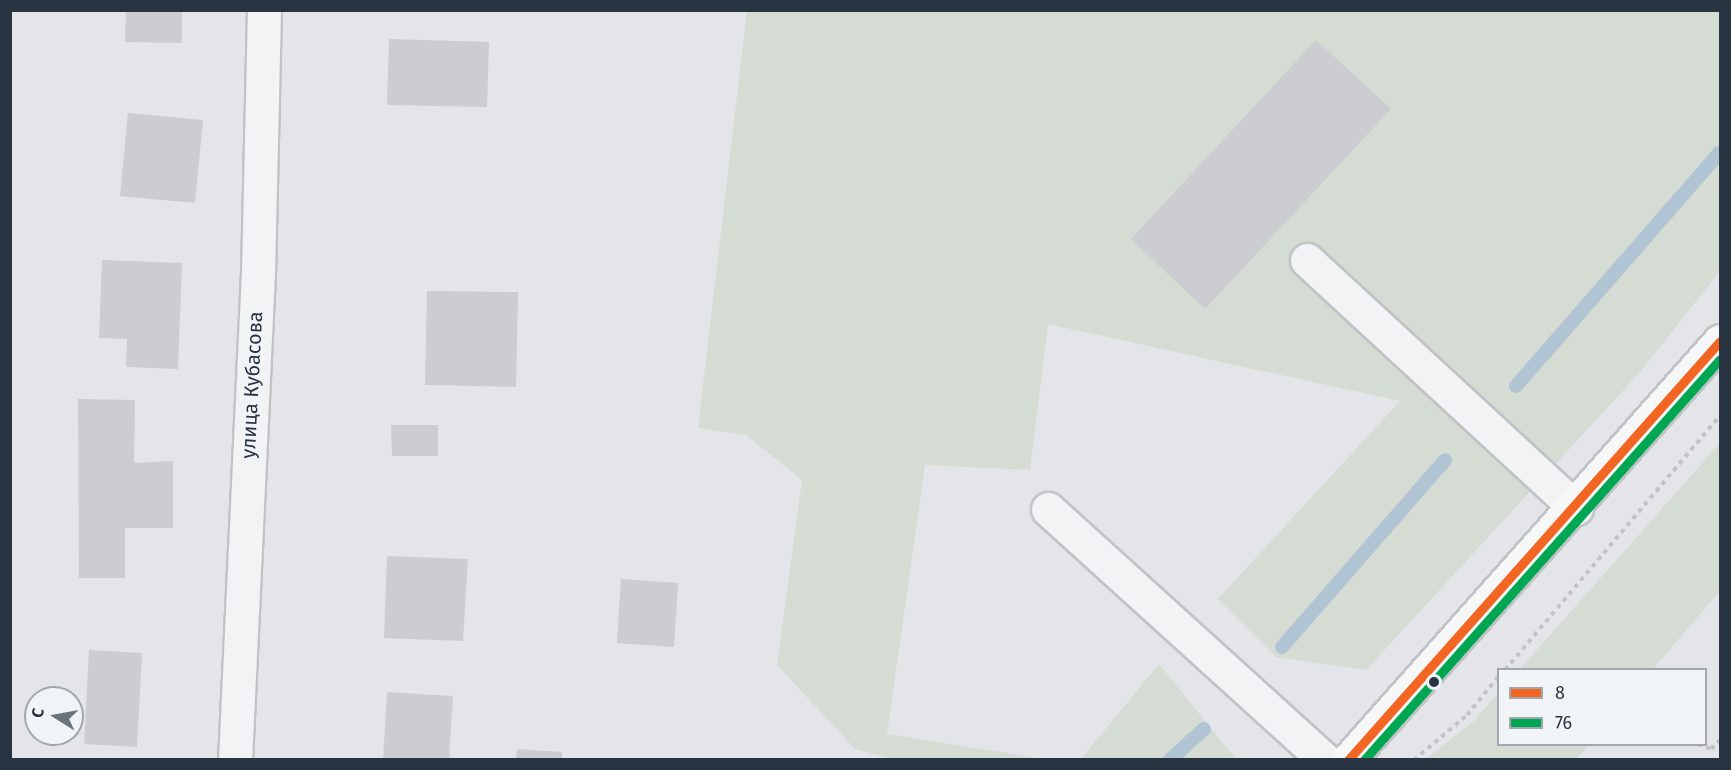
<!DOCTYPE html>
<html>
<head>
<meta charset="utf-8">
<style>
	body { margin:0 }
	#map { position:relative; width:1731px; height:770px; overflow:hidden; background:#e3e5e8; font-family:"Fira Sans",sans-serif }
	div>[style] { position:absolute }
	.green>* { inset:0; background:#d4dcd3 }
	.stream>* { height:14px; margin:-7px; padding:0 7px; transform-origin:7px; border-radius:7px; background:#b1c4d3 }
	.building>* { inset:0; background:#cbcdd0 }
	.path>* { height:4px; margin-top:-2px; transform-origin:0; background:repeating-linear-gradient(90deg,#c1c4c7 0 4.5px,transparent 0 9px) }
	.roads { filter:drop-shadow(2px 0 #c1c3c6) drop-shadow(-2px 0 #c1c3c6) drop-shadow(0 2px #c1c3c6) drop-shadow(0 -2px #c1c3c6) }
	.minor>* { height:33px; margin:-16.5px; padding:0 16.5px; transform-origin:16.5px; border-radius:16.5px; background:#f2f3f5 }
	.major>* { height:33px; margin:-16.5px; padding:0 16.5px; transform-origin:16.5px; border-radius:16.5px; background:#f6f7f7 }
	.bus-1>* { height:9px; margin:-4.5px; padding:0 4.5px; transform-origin:4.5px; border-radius:4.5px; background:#f26522 }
	.bus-2>* { height:9px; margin:-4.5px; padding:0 4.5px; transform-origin:4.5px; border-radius:4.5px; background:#00a651 }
	.dots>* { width:16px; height:16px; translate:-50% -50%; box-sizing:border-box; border:3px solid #f1f4f7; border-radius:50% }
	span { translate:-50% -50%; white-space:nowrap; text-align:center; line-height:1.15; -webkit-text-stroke:4.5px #f1f4f7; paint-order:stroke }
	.street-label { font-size:20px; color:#293442 }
	.frame { position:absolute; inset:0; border:12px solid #293442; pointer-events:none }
	.legend { position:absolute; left:1497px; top:668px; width:210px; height:78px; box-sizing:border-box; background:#f1f4f7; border:2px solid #a1a7af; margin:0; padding:8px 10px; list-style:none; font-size:18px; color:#293442 }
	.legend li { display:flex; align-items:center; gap:12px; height:30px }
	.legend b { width:30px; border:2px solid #a1a7af }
	.north { position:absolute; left:24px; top:686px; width:60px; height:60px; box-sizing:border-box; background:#f1f4f7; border:2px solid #a1a7af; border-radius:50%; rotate:281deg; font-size:16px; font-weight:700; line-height:24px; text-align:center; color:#293442 }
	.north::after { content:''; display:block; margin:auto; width:21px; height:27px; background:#6a727c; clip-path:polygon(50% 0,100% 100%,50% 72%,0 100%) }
</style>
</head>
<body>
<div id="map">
	<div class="green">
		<i style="clip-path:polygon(747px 11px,1720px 11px,1720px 271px,1641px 371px,1366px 670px,1276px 657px,1218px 599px,1400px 401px,1048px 324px,1030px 470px,925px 465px,887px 734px,1049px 760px,890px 759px,855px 749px,777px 665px,802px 480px,746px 435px,698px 428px)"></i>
		<i style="clip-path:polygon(1720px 443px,1720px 591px,1653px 669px,1520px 669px)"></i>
		<i style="clip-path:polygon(1159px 664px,1235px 758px,1081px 759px)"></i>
		<i style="clip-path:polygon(1498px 693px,1498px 744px,1589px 745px,1576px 759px,1426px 759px,1475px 720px)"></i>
	</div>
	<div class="stream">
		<i style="left:1516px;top:386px;width:310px;rotate:-48.9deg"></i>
		<i style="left:1282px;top:647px;width:248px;rotate:-48.9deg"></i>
		<i style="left:1170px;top:760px;width:46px;rotate:-42.4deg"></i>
	</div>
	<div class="building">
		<i style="clip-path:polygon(126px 10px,182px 10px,182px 43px,125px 42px)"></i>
		<i style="clip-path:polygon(389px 39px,489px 42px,487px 107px,387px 105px)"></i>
		<i style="clip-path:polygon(1316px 40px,1391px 109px,1205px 309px,1131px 239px)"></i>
		<i style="clip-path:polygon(128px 113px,203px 120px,195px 203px,120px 196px)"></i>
		<i style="clip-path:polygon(102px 260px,182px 263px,178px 369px,126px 367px,127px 339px,99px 338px)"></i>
		<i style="clip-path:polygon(427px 291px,518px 292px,516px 387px,425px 385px)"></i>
		<i style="clip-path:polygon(78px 399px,135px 400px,134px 463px,173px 461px,173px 528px,125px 528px,125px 578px,79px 578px)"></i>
		<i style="clip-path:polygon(391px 425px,438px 425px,438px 456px,392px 456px)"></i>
		<i style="clip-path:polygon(387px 556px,468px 559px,463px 641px,384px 638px)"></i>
		<i style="clip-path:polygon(621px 579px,678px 583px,674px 647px,617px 643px)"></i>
		<i style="clip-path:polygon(89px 650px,142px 653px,137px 747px,84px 744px)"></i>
		<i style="clip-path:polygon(387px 692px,453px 696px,449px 760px,383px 760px)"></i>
		<i style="clip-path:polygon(517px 749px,562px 752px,562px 760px,516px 760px)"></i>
	</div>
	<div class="path">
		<i style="left:1505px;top:670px;width:333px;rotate:-49.8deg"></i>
		<i style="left:1698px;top:744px;width:14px;rotate:21deg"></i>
		<i style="left:1711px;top:749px;width:13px;rotate:-45deg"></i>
		<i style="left:1414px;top:760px;width:70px;rotate:-40.3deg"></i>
		<i style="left:1467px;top:715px;width:49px;rotate:-50.8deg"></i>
	</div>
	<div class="roads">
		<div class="minor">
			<i style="left:1307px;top:260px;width:366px;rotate:42.7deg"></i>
			<i style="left:1048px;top:509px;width:374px;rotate:42.2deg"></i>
			<i style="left:235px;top:760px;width:487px;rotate:-87.3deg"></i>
			<i style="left:258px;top:274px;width:264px;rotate:-88.7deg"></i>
		</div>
		<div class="major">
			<i style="left:1348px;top:760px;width:560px;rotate:-48.4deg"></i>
		</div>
	</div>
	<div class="bus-1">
		<i style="left:1348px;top:760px;width:560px;rotate:-48.4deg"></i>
	</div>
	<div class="bus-2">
		<i style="left:1364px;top:760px;width:536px;rotate:-48.4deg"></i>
	</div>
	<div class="dots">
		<i style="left:1434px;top:682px;background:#293442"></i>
	</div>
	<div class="street-label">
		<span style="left:252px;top:385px;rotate:-87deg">улица Кубасова</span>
	</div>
	<div class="frame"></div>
	<ul class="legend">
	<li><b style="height:8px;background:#f26522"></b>8</li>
	<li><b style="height:8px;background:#00a651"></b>76</li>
	</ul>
	<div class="north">С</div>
</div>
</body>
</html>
